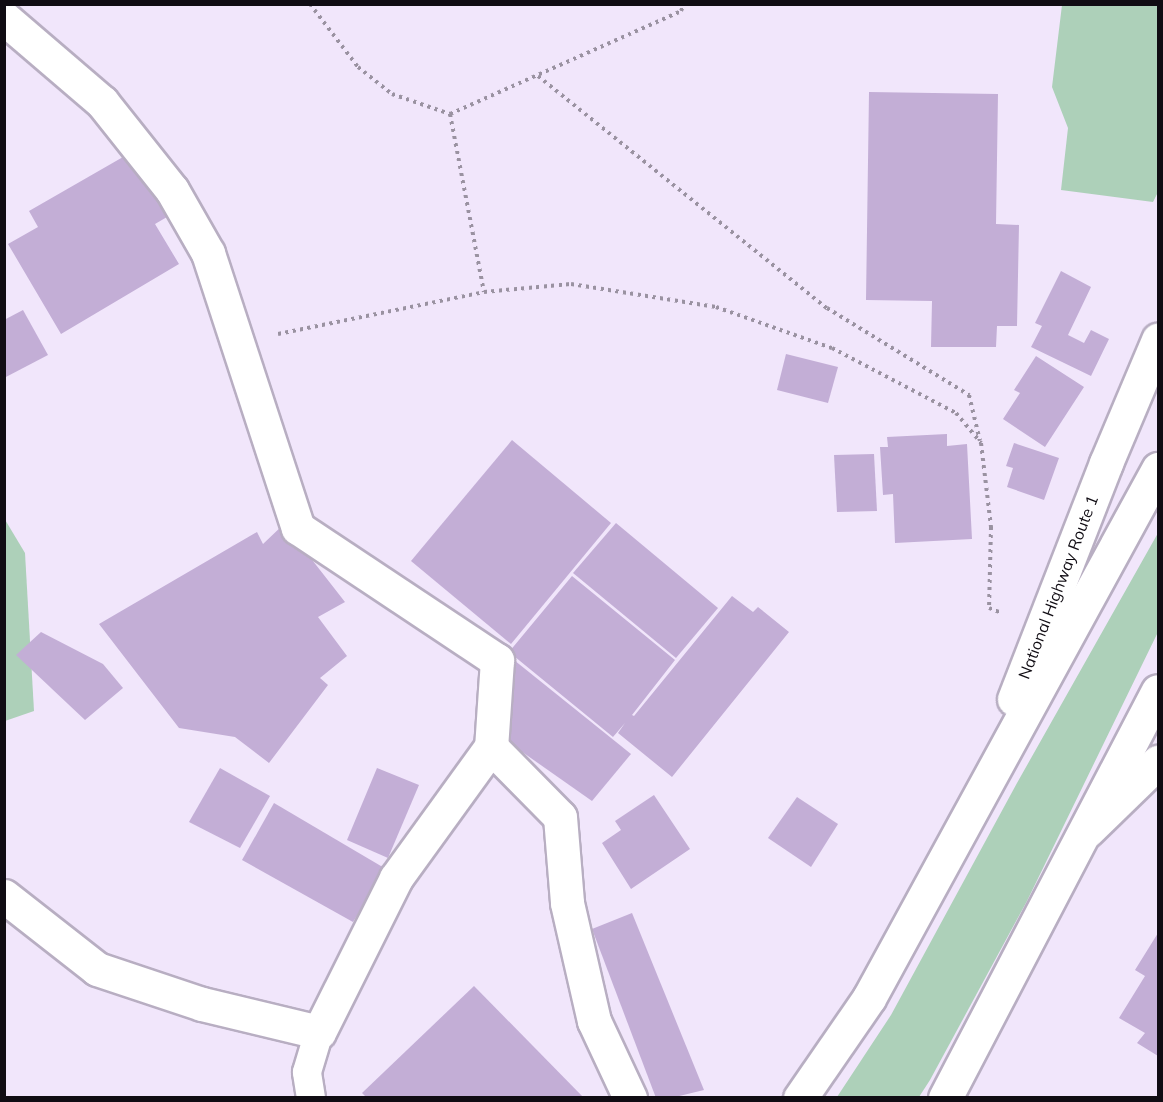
<!DOCTYPE html>
<html>
<head>
<meta charset="utf-8">
<style>
	body { margin:0 }
	#map { position:relative; width:1163px; height:1102px; overflow:hidden; background:#f1e6fb; font-family:Mulish,sans-serif }
	div>[style] { position:absolute }
	.green>* { inset:0; background:#add0b9 }
	.building>* { inset:0; background:#c3aed6 }
	.path>* { height:4px; margin-top:-2px; transform-origin:0; background:repeating-linear-gradient(90deg,#9a92a1 0 3px,transparent 0 7.5px) }
	.roads { filter:drop-shadow(2px 0 #b8aec2) drop-shadow(-2px 0 #b8aec2) drop-shadow(0 2px #b8aec2) drop-shadow(0 -2px #b8aec2) }
	.lane>* { height:28px; margin:-14px; padding:0 14px; transform-origin:14px; border-radius:14px; background:#fff }
	.street>* { height:33px; margin:-16.5px; padding:0 16.5px; transform-origin:16.5px; border-radius:16.5px; background:#fff }
	.secondary>* { height:33px; margin:-16.5px; padding:0 16.5px; transform-origin:16.5px; border-radius:16.5px; background:#fff }
	.highway>* { height:33px; margin:-16.5px; padding:0 16.5px; transform-origin:16.5px; border-radius:16.5px; background:#fff }
	span { translate:-50% -50%; white-space:nowrap; text-align:center; line-height:1.15; -webkit-text-stroke:4.5px #fff; paint-order:stroke }
	.street-label { font-size:16px; color:#100c13 }
	.frame { position:absolute; inset:0; border:6px solid #100c13; pointer-events:none }
</style>
</head>
<body>
<div id="map">
	<div class="green">
		<i style="clip-path:polygon(1062px 5px,1158px 5px,1158px 192px,1153px 202px,1061px 190px,1068px 128px,1052px 87px)"></i>
		<i style="clip-path:polygon(4px 518px,25px 553px,34px 711px,5px 721px)"></i>
		<i style="clip-path:polygon(1158px 533px,1158px 632px,1027px 901px,930px 1080px,919px 1097px,837px 1097px,891px 1015px,1017px 783px)"></i>
	</div>
	<div class="building">
		<i style="clip-path:polygon(869px 92px,998px 94px,996px 224px,1019px 225px,1017px 326px,997px 326px,996px 347px,931px 347px,932px 301px,866px 300px)"></i>
		<i style="clip-path:polygon(123px 157px,128px 164px,134px 161px,167px 217px,155px 224px,179px 264px,61px 334px,8px 244px,38px 227px,29px 211px)"></i>
		<i style="clip-path:polygon(1061px 271px,1091px 287px,1068px 335px,1084px 343px,1091px 330px,1109px 339px,1091px 376px,1031px 347px,1042px 326px,1035px 323px)"></i>
		<i style="clip-path:polygon(23px 310px,48px 355px,4px 378px,4px 320px)"></i>
		<i style="clip-path:polygon(786px 354px,838px 367px,828px 403px,777px 390px)"></i>
		<i style="clip-path:polygon(1036px 356px,1084px 387px,1045px 447px,1003px 419px,1020px 393px,1014px 390px)"></i>
		<i style="clip-path:polygon(947px 434px,947px 446px,967px 444px,972px 539px,895px 543px,893px 494px,883px 495px,880px 447px,888px 447px,887px 437px)"></i>
		<i style="clip-path:polygon(512px 440px,611px 523px,511px 644px,411px 561px)"></i>
		<i style="clip-path:polygon(1014px 443px,1059px 458px,1044px 500px,1007px 487px,1013px 468px,1006px 466px)"></i>
		<i style="clip-path:polygon(874px 454px,877px 511px,837px 512px,834px 455px)"></i>
		<i style="clip-path:polygon(616px 523px,718px 608px,676px 658px,573px 573px)"></i>
		<i style="clip-path:polygon(284px 524px,345px 602px,318px 617px,347px 656px,320px 678px,328px 685px,269px 763px,235px 737px,179px 728px,99px 624px,257px 532px,263px 544px)"></i>
		<i style="clip-path:polygon(572px 576px,675px 660px,632px 715px,634px 716px,732px 596px,753px 612px,758px 607px,789px 632px,672px 777px,618px 733px,625px 723px,613px 737px,509px 652px)"></i>
		<i style="clip-path:polygon(41px 632px,103px 664px,123px 688px,85px 720px,16px 655px)"></i>
		<i style="clip-path:polygon(509px 656px,631px 754px,592px 801px,508px 742px)"></i>
		<i style="clip-path:polygon(220px 768px,270px 796px,240px 848px,189px 822px)"></i>
		<i style="clip-path:polygon(377px 768px,419px 785px,388px 858px,347px 840px)"></i>
		<i style="clip-path:polygon(654px 795px,690px 849px,631px 889px,602px 843px,621px 830px,615px 821px)"></i>
		<i style="clip-path:polygon(797px 797px,838px 824px,811px 867px,768px 838px)"></i>
		<i style="clip-path:polygon(274px 803px,386px 869px,353px 922px,242px 860px)"></i>
		<i style="clip-path:polygon(632px 913px,704px 1090px,671px 1098px,656px 1098px,592px 929px)"></i>
		<i style="clip-path:polygon(1158px 933px,1158px 1056px,1137px 1043px,1145px 1033px,1119px 1018px,1145px 976px,1135px 970px)"></i>
		<i style="clip-path:polygon(474px 986px,584px 1098px,367px 1098px,362px 1093px)"></i>
	</div>
	<div class="path">
		<i style="left:310px;top:4px;width:79px;rotate:52.7deg"></i>
		<i style="left:358px;top:67px;width:43px;rotate:38.5deg"></i>
		<i style="left:392px;top:94px;width:61px;rotate:19deg"></i>
		<i style="left:450px;top:114px;width:181px;rotate:79.2deg"></i>
		<i style="left:538px;top:76px;width:371px;rotate:38.8deg"></i>
		<i style="left:827px;top:308px;width:167px;rotate:31.5deg"></i>
		<i style="left:969px;top:395px;width:47px;rotate:76.6deg"></i>
		<i style="left:450px;top:114px;width:253px;rotate:-24deg"></i>
		<i style="left:681px;top:11px;width:8px;rotate:-67deg"></i>
		<i style="left:278px;top:334px;width:210px;rotate:-11.5deg"></i>
		<i style="left:484px;top:292px;width:87px;rotate:-5.3deg"></i>
		<i style="left:571px;top:284px;width:147px;rotate:9deg"></i>
		<i style="left:716px;top:307px;width:123px;rotate:19.5deg"></i>
		<i style="left:832px;top:348px;width:140px;rotate:27.7deg"></i>
		<i style="left:956px;top:413px;width:39px;rotate:50deg"></i>
		<i style="left:981px;top:443px;width:85px;rotate:83.2deg"></i>
		<i style="left:991px;top:527px;width:81px;rotate:91.4deg"></i>
		<i style="left:989px;top:608px;width:14px;rotate:21deg"></i>
	</div>
	<div class="roads">
		<div class="lane">
			<i style="left:311px;top:1098px;width:26px;rotate:-99deg"></i>
			<i style="left:307px;top:1072px;width:42px;rotate:-73.3deg"></i>
		</div>
		<div class="street">
			<i style="left:4px;top:18px;width:129px;rotate:40.6deg"></i>
			<i style="left:102px;top:102px;width:112px;rotate:51.5deg"></i>
			<i style="left:172px;top:190px;width:73px;rotate:60.3deg"></i>
			<i style="left:208px;top:253px;width:289px;rotate:71.9deg"></i>
			<i style="left:298px;top:528px;width:239px;rotate:33.6deg"></i>
			<i style="left:497px;top:660px;width:87px;rotate:93.9deg"></i>
			<i style="left:491px;top:747px;width:98px;rotate:45.4deg"></i>
			<i style="left:560px;top:817px;width:86px;rotate:85.3deg"></i>
			<i style="left:567px;top:903px;width:121px;rotate:77.1deg"></i>
			<i style="left:594px;top:1021px;width:85px;rotate:64.9deg"></i>
			<i style="left:4px;top:896px;width:118px;rotate:38.1deg"></i>
			<i style="left:97px;top:969px;width:111px;rotate:18.4deg"></i>
			<i style="left:202px;top:1004px;width:120px;rotate:13.5deg"></i>
			<i style="left:319px;top:1032px;width:172px;rotate:-63.4deg"></i>
			<i style="left:396px;top:878px;width:162px;rotate:-54.1deg"></i>
		</div>
		<div class="secondary">
			<i style="left:1088px;top:830px;width:98px;rotate:-44.2deg"></i>
		</div>
		<div class="highway">
			<i style="left:1014px;top:699px;width:253px;rotate:-68.7deg"></i>
			<i style="left:1106px;top:463px;width:134px;rotate:-67.1deg"></i>
			<i style="left:800px;top:1098px;width:121px;rotate:-55.4deg"></i>
			<i style="left:869px;top:998px;width:603px;rotate:-61.35deg"></i>
			<i style="left:945px;top:1098px;width:459px;rotate:-62.4deg"></i>
		</div>
	</div>
	<div class="street-label">
		<span style="left:1058px;top:587px;rotate:-69deg">National Highway Route 1</span>
	</div>
	<div class="frame"></div>
</div>
</body>
</html>
